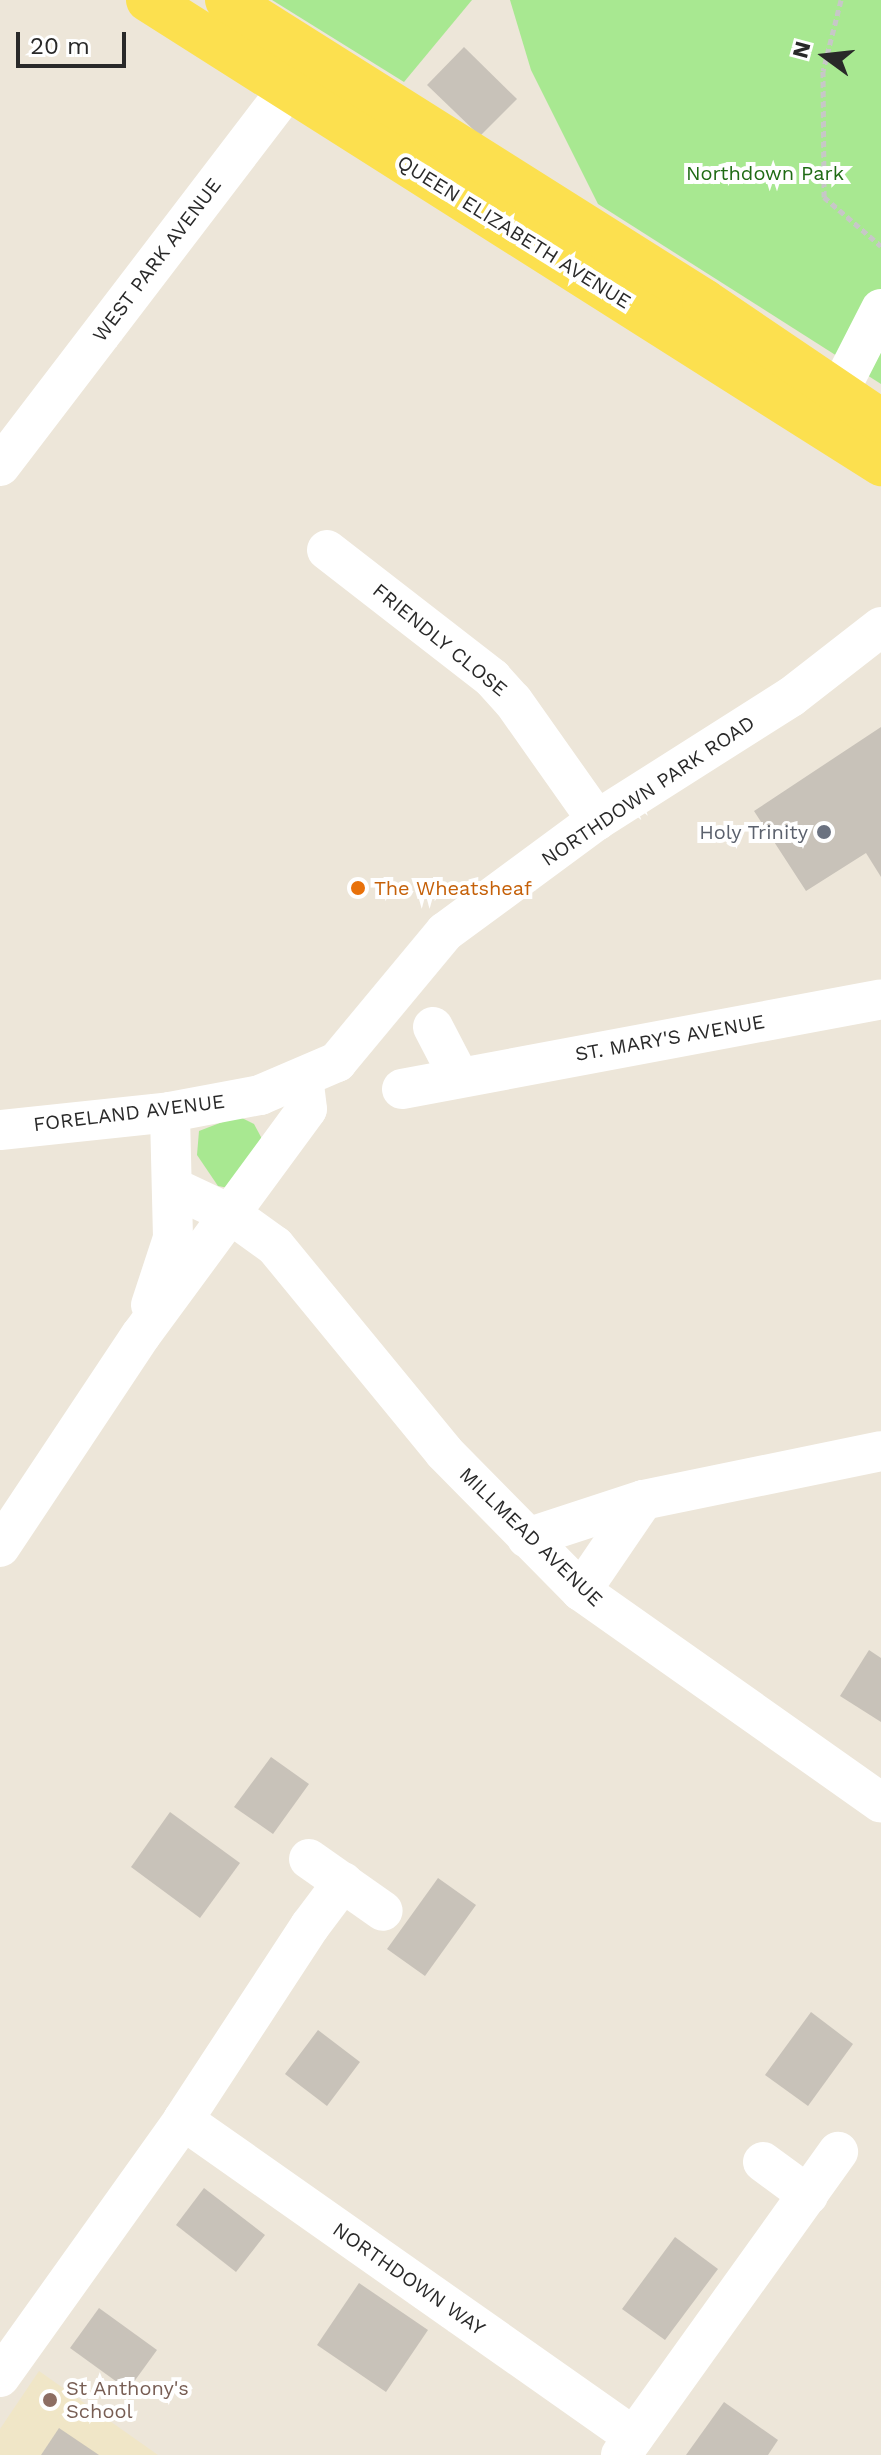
<!DOCTYPE html>
<html>
<head>
<meta charset="utf-8">
<style>
	body { margin:0 }
	#map { position:relative; width:881px; height:2455px; overflow:hidden; background:#ede6d9; font-family:"Work Sans",sans-serif }
	div>[style] { position:absolute }
	.education>* { inset:0; background:#f0e6c7 }
	.green>* { inset:0; background:#a8e891 }
	.building>* { inset:0; background:#c8c2b9 }
	.path>* { height:5px; margin-top:-2.5px; transform-origin:0; background:repeating-linear-gradient(90deg,#c7c7c7 0 6px,transparent 0 10px) }
	.minor>* { height:40px; margin:-20px; padding:0 20px; transform-origin:20px; border-radius:20px; background:#fff }
	.major>* { height:44px; margin:-22px; padding:0 22px; transform-origin:22px; border-radius:22px; background:#fce04f }
	.dots>* { width:22px; height:22px; translate:-50% -50%; box-sizing:border-box; border:4px solid #fff; border-radius:50% }
	span { translate:-50% -50%; white-space:nowrap; text-align:center; line-height:1.15; -webkit-text-stroke:8px #fff; paint-order:stroke }
	.park-label { font-size:20px; color:#1f6b14 }
	.street-label { font-size:20px; color:#292929 }
	.worship-label { font-size:20px; color:#5b616d }
	.right { translate:-100% -50%; text-align:right }
	.food-label { font-size:20px; color:#c56008 }
	.left { translate:0 -50%; text-align:left }
	.education-label { font-size:20px; color:#785e54 }
	.north { position:absolute; left:785px; top:16px; width:80px; height:80px; -webkit-text-stroke:6px #fff; paint-order:stroke; rotate:285deg; font-size:22px; font-weight:700; line-height:32px; text-align:center; color:#292929 }
	.north::after { content:''; display:block; margin:auto; width:28px; height:36px; background:#292929; clip-path:polygon(50% 0,100% 100%,50% 72%,0 100%) }
	.scale { position:absolute; left:16px; top:32px; width:110px; height:36px; box-sizing:border-box; border:4px solid #292929; border-top:0; padding-left:10px; font-size:24px; line-height:28px; white-space:nowrap; color:#292929; -webkit-text-stroke:6px #fff; paint-order:stroke }
</style>
</head>
<body>
<div id="map">
	<div class="education">
		<i style="clip-path:polygon(39px 2371px,158px 2455px,0 2455px,0 2429px)"></i>
	</div>
	<div class="green">
		<i style="clip-path:polygon(272px 0,472px 0,404px 82px)"></i>
		<i style="clip-path:polygon(510px 0,881px 0,881px 384px,598px 204px,531px 70px)"></i>
		<i style="clip-path:polygon(238px 1116px,254px 1124px,261px 1137px,261px 1151px,234px 1189px,218px 1186px,197px 1155px,199px 1131px)"></i>
	</div>
	<div class="building">
		<i style="clip-path:polygon(464px 47px,517px 99px,480px 136px,427px 85px)"></i>
		<i style="clip-path:polygon(881px 727px,881px 877px,866px 853px,806px 891px,754px 811px)"></i>
		<i style="clip-path:polygon(869px 1650px,881px 1658px,881px 1722px,840px 1696px)"></i>
		<i style="clip-path:polygon(271px 1757px,309px 1784px,273px 1834px,234px 1807px)"></i>
		<i style="clip-path:polygon(170px 1812px,240px 1863px,200px 1918px,131px 1867px)"></i>
		<i style="clip-path:polygon(438px 1878px,476px 1905px,425px 1976px,387px 1949px)"></i>
		<i style="clip-path:polygon(811px 2012px,853px 2044px,808px 2106px,765px 2075px)"></i>
		<i style="clip-path:polygon(318px 2030px,360px 2062px,327px 2106px,285px 2074px)"></i>
		<i style="clip-path:polygon(204px 2188px,265px 2235px,236px 2272px,176px 2225px)"></i>
		<i style="clip-path:polygon(675px 2237px,718px 2269px,665px 2340px,622px 2309px)"></i>
		<i style="clip-path:polygon(359px 2283px,428px 2330px,386px 2392px,317px 2345px)"></i>
		<i style="clip-path:polygon(99px 2308px,157px 2350px,128px 2390px,70px 2348px)"></i>
		<i style="clip-path:polygon(724px 2402px,778px 2440px,768px 2455px,686px 2455px)"></i>
		<i style="clip-path:polygon(59px 2428px,99px 2455px,41px 2455px)"></i>
	</div>
	<div class="path">
		<i style="left:841px;top:0;width:73px;rotate:104.2deg"></i>
		<i style="left:823px;top:71px;width:126px;rotate:89.5deg"></i>
		<i style="left:824px;top:197px;width:75px;rotate:40.7deg"></i>
	</div>
	<div class="minor">
		<i style="left:839px;top:391px;width:92px;rotate:-62.9deg"></i>
		<i style="left:0;top:466px;width:506px;rotate:-52.63deg"></i>
		<i style="left:327px;top:550px;width:209px;rotate:37.8deg"></i>
		<i style="left:492px;top:678px;width:31px;rotate:48deg"></i>
		<i style="left:513px;top:701px;width:146px;rotate:54.8deg"></i>
		<i style="left:433px;top:1027px;width:56px;rotate:62.5deg"></i>
		<i style="left:402px;top:1089px;width:487px;rotate:-10.6deg"></i>
		<i style="left:0;top:1130px;width:171px;rotate:-6deg"></i>
		<i style="left:170px;top:1112px;width:92px;rotate:-10.7deg"></i>
		<i style="left:260px;top:1095px;width:84px;rotate:-23.2deg"></i>
		<i style="left:337px;top:1062px;width:169px;rotate:-50.3deg"></i>
		<i style="left:445px;top:932px;width:189px;rotate:-36.4deg"></i>
		<i style="left:597px;top:820px;width:230px;rotate:-32.4deg"></i>
		<i style="left:791px;top:697px;width:114px;rotate:-37.9deg"></i>
		<i style="left:174px;top:1188px;width:64px;rotate:25deg"></i>
		<i style="left:232px;top:1215px;width:53px;rotate:35.8deg"></i>
		<i style="left:275px;top:1246px;width:266px;rotate:50.6deg"></i>
		<i style="left:444px;top:1452px;width:195px;rotate:45.4deg"></i>
		<i style="left:581px;top:1591px;width:367px;rotate:35.2deg"></i>
		<i style="left:151px;top:1305px;width:71px;rotate:-71.8deg"></i>
		<i style="left:173px;top:1238px;width:126px;rotate:-91.4deg"></i>
		<i style="left:527px;top:1538px;width:122px;rotate:-18.1deg"></i>
		<i style="left:643px;top:1500px;width:243px;rotate:-11.6deg"></i>
		<i style="left:0;top:1547px;width:255px;rotate:-56.4deg"></i>
		<i style="left:141px;top:1335px;width:280px;rotate:-53.7deg"></i>
		<i style="left:307px;top:1109px;width:31px;rotate:-97deg"></i>
		<i style="left:581px;top:1591px;width:110px;rotate:-55.7deg"></i>
		<i style="left:309px;top:1859px;width:90px;rotate:35.1deg"></i>
		<i style="left:183px;top:2120px;width:551px;rotate:35.1deg"></i>
		<i style="left:763px;top:2162px;width:56px;rotate:36.3deg"></i>
		<i style="left:0;top:2377px;width:315px;rotate:-54.5deg"></i>
		<i style="left:183px;top:2120px;width:232px;rotate:-56.8deg"></i>
		<i style="left:310px;top:1926px;width:55px;rotate:-53.1deg"></i>
		<i style="left:621px;top:2455px;width:373px;rotate:-54.4deg"></i>
	</div>
	<div class="major">
		<i style="left:148px;top:0;width:868px;rotate:32.33deg"></i>
		<i style="left:227px;top:0;width:564px;rotate:32.25deg"></i>
		<i style="left:704px;top:301px;width:214px;rotate:34.1deg"></i>
	</div>
	<div class="dots">
		<i style="left:824px;top:832px;background:#6b7280"></i>
		<i style="left:358px;top:888px;background:#e8710a"></i>
		<i style="left:50px;top:2400px;background:#8d6e63"></i>
	</div>
	<div class="park-label">
		<span style="left:765px;top:173px">Northdown Park</span>
	</div>
	<div class="street-label">
		<span style="left:514px;top:232px;rotate:32deg">QUEEN ELIZABETH AVENUE</span>
		<span style="left:157px;top:260px;rotate:-53deg">WEST PARK AVENUE</span>
		<span style="left:440px;top:640px;rotate:39deg">FRIENDLY CLOSE</span>
		<span style="left:648px;top:791px;rotate:-34deg">NORTHDOWN PARK ROAD</span>
		<span style="left:670px;top:1038px;rotate:-10deg">ST. MARY'S AVENUE</span>
		<span style="left:129px;top:1113px;rotate:-7deg">FORELAND AVENUE</span>
		<span style="left:531px;top:1537px;rotate:44deg">MILLMEAD AVENUE</span>
		<span style="left:409px;top:2279px;rotate:35deg">NORTHDOWN WAY</span>
	</div>
	<div class="worship-label">
		<span class="right" style="left:808px;top:832px">Holy Trinity</span>
	</div>
	<div class="food-label">
		<span class="left" style="left:374px;top:888px">The Wheatsheaf</span>
	</div>
	<div class="education-label">
		<span class="left" style="left:66px;top:2400px">St Anthony's<br>School</span>
	</div>
	<div class="north">N</div>
	<div class="scale">20 m</div>
</div>
</body>
</html>
